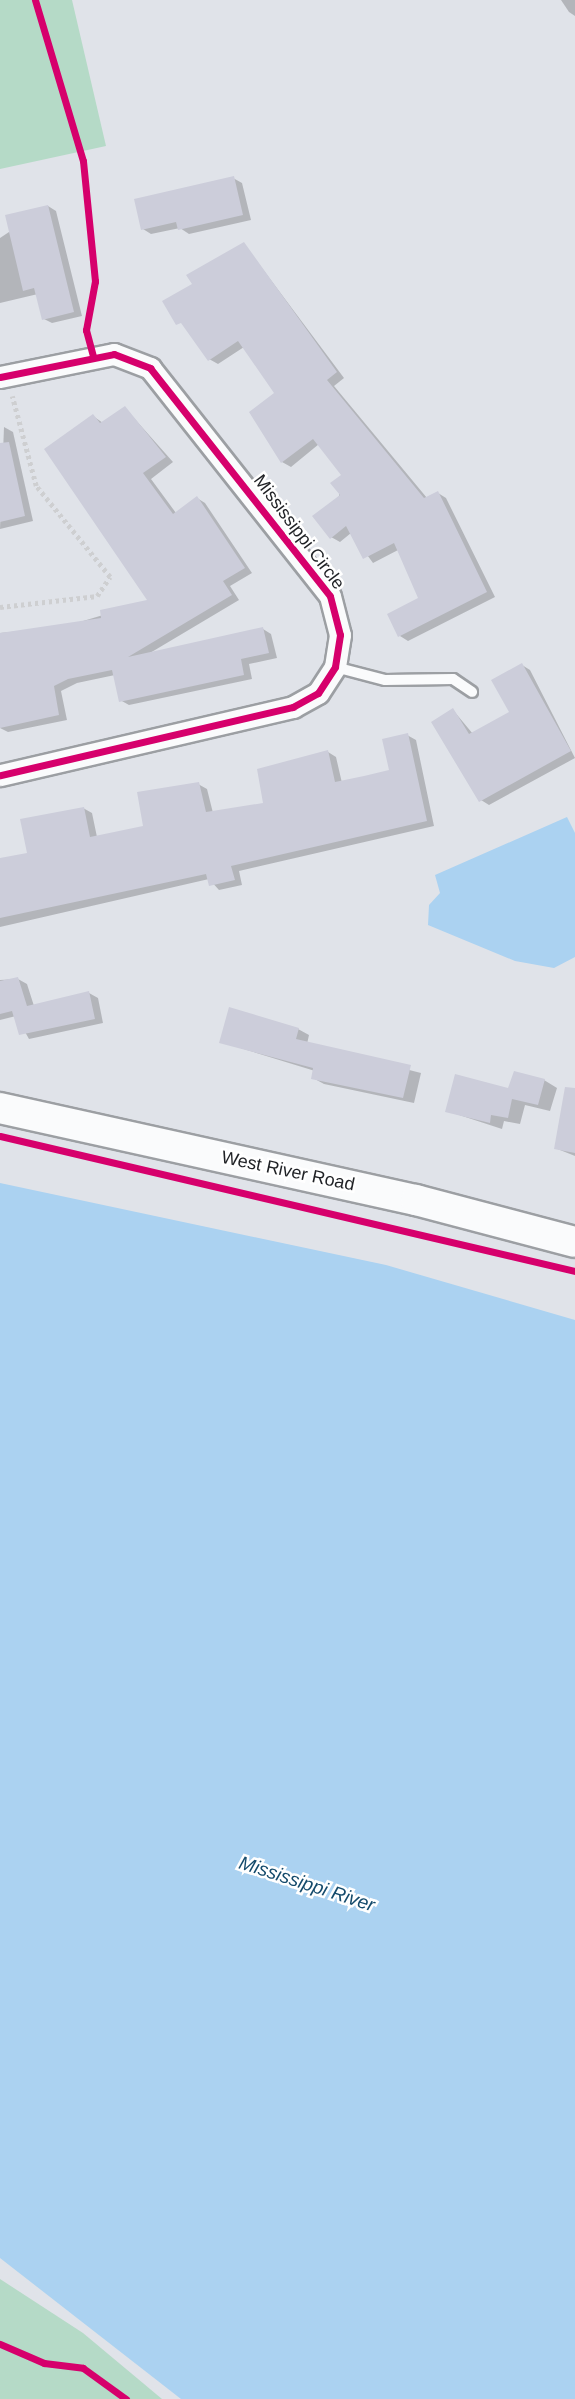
<!DOCTYPE html>
<html>
<head>
<meta charset="utf-8">
<style>
	body { margin:0 }
	#map { position:relative; width:575px; height:2399px; overflow:hidden; background:#e0e3e9; font-family:Arial,sans-serif }
	div>[style] { position:absolute }
	.green>* { inset:0; background:#b5dac7 }
	.water>* { inset:0; background:#abd2f1 }
	.shadow>* { inset:0; background:#0003 }
	.building>* { inset:0; background:#cccdda }
	.path>* { height:4.5px; margin-top:-2.25px; transform-origin:0; background:repeating-linear-gradient(90deg,#cecfd1 0 3.5px,transparent 0 7px) }
	.roads { filter:drop-shadow(2px 0 #9c9fa3) drop-shadow(-2px 0 #9c9fa3) drop-shadow(0 2px #9c9fa3) drop-shadow(0 -2px #9c9fa3) }
	.lane>* { height:10px; margin:-5px; padding:0 5px; transform-origin:5px; border-radius:5px; background:#fafbfc }
	.street>* { height:21px; margin:-10.5px; padding:0 10.5px; transform-origin:10.5px; border-radius:10.5px; background:#fafbfc }
	.secondary>* { height:30px; margin:-15px; padding:0 15px; transform-origin:15px; border-radius:15px; background:#fafbfc }
	.cycleway>* { height:7px; margin:-3.5px; padding:0 3.5px; transform-origin:3.5px; border-radius:3.5px; background:#d6006c }
	span { translate:-50% -50%; white-space:nowrap; text-align:center; line-height:1.15; -webkit-text-stroke:5px #fff; paint-order:stroke }
	.street-label { font-size:18px; color:#1f2125 }
	.water-label { font-size:19px; color:#154b6c; font-style:italic }
</style>
</head>
<body>
<div id="map">
	<div class="green">
		<i style="clip-path:polygon(0 0,72px 0,106px 146px,0 169px)"></i>
		<i style="clip-path:polygon(0 2279px,83px 2333px,162px 2399px,0 2399px)"></i>
	</div>
	<div class="water">
		<i style="clip-path:polygon(567px 817px,575px 833px,575px 957px,554px 968px,515px 961px,428px 925px,429px 905px,440px 893px,435px 875px)"></i>
		<i style="clip-path:polygon(0 1183px,386px 1265px,575px 1320px,575px 2399px,181px 2399px,0 2258px)"></i>
	</div>
	<div class="shadow">
		<i style="clip-path:polygon(561px 0,575px 0,575px 16px,569px 12px)"></i>
		<i style="clip-path:polygon(233px 178px,242px 183px,251px 220px,189px 234px,180px 228px,151px 234px,143px 229px)"></i>
		<i style="clip-path:polygon(48px 206px,56px 211px,82px 316px,52px 323px,44px 319px,38px 294px,0 303px,0 238px)"></i>
		<i style="clip-path:polygon(244px 244px,344px 378px,334px 386px,427px 498px,438px 493px,446px 498px,495px 597px,408px 641px,400px 636px,420px 599px,400px 549px,373px 563px,351px 533px,340px 542px,331px 537px,343px 475px,319px 444px,291px 467px,282px 462px,277px 393px,244px 347px,218px 364px,209px 359px,194px 285px)"></i>
		<i style="clip-path:polygon(125px 408px,173px 462px,151px 479px,176px 513px,197px 498px,205px 503px,252px 573px,230px 586px,239px 600px,150px 653px,263px 629px,271px 634px,277px 658px,249px 664px,252px 679px,129px 705px,120px 700px,115px 675px,77px 683px,61px 691px,67px 720px,8px 732px,0 728px,0 633px,63px 627px,150px 601px,93px 416px,103px 423px)"></i>
		<i style="clip-path:polygon(4px 427px,13px 432px,33px 521px,0 529px)"></i>
		<i style="clip-path:polygon(522px 665px,530px 670px,575px 758px,489px 805px,481px 800px,453px 710px,473px 734px,511px 713px)"></i>
		<i style="clip-path:polygon(407px 735px,416px 740px,434px 826px,239px 871px,242px 885px,219px 890px,209px 879px,0 927px,0 860px,29px 854px,83px 808px,92px 813px,97px 837px,145px 827px,198px 784px,207px 789px,213px 813px,266px 805px,328px 752px,336px 757px,342px 783px,391px 771px)"></i>
		<i style="clip-path:polygon(18px 979px,27px 984px,34px 1006px,89px 993px,98px 998px,103px 1023px,29px 1039px,16px 1016px,0 1020px,0 980px)"></i>
		<i style="clip-path:polygon(298px 1029px,309px 1035px,307px 1044px,421px 1073px,414px 1103px,324px 1084px,313px 1078px,315px 1071px,221px 1042px)"></i>
		<i style="clip-path:polygon(544px 1080px,557px 1088px,550px 1111px,525px 1105px,520px 1124px,504px 1121px,502px 1129px,447px 1111px)"></i>
		<i style="clip-path:polygon(575px 1116px,575px 1156px,555px 1148px)"></i>
	</div>
	<div class="building">
		<i style="clip-path:polygon(234px 176px,243px 215px,178px 230px,176px 222px,141px 230px,134px 199px)"></i>
		<i style="clip-path:polygon(48px 205px,74px 312px,42px 320px,34px 288px,23px 291px,5px 215px)"></i>
		<i style="clip-path:polygon(244px 242px,337px 372px,327px 380px,424px 498px,438px 491px,487px 592px,398px 637px,387px 614px,418px 598px,394px 543px,363px 559px,346px 526px,330px 539px,312px 516px,340px 495px,330px 483px,341px 475px,313px 439px,281px 463px,249px 412px,274px 393px,238px 341px,208px 361px,181px 323px,176px 325px,162px 301px,192px 284px,186px 275px)"></i>
		<i style="clip-path:polygon(125px 406px,166px 457px,143px 473px,173px 514px,197px 496px,245px 568px,223px 581px,232px 595px,128px 657px,263px 627px,269px 653px,241px 659px,244px 675px,119px 702px,112px 670px,68px 679px,54px 686px,59px 715px,0 728px,0 633px,101px 618px,100px 610px,147px 600px,44px 449px,93px 414px,100px 423px)"></i>
		<i style="clip-path:polygon(9px 442px,25px 516px,0 522px,0 443px)"></i>
		<i style="clip-path:polygon(522px 663px,571px 751px,479px 802px,431px 722px,453px 708px,469px 734px,509px 712px,491px 680px)"></i>
		<i style="clip-path:polygon(408px 733px,427px 821px,231px 866px,235px 880px,209px 886px,206px 874px,0 918px,0 858px,27px 853px,20px 819px,84px 807px,90px 837px,143px 826px,137px 792px,199px 782px,206px 812px,263px 803px,257px 769px,328px 750px,335px 782px,364px 776px,389px 770px,382px 739px)"></i>
		<i style="clip-path:polygon(18px 977px,27px 1006px,89px 991px,95px 1019px,19px 1035px,12px 1011px,0 1014px,0 981px)"></i>
		<i style="clip-path:polygon(229px 1007px,299px 1028px,296px 1039px,411px 1065px,403px 1098px,311px 1079px,313px 1068px,219px 1043px)"></i>
		<i style="clip-path:polygon(514px 1071px,545px 1079px,538px 1105px,512px 1099px,508px 1118px,491px 1115px,490px 1123px,445px 1112px,455px 1074px,508px 1088px)"></i>
		<i style="clip-path:polygon(565px 1087px,575px 1088px,575px 1153px,554px 1149px)"></i>
	</div>
	<div class="path">
		<i style="left:0;top:607px;width:98px;rotate:-6.5deg"></i>
		<i style="left:97px;top:596px;width:23px;rotate:-56deg"></i>
		<i style="left:110px;top:577px;width:117px;rotate:-129.1deg"></i>
		<i style="left:36px;top:486px;width:93px;rotate:-104.9deg"></i>
	</div>
	<div class="roads">
		<div class="lane">
			<i style="left:335px;top:667px;width:52px;rotate:14.6deg"></i>
			<i style="left:385px;top:680px;width:68px;rotate:-0.8deg"></i>
			<i style="left:453px;top:679px;width:23px;rotate:34deg"></i>
		</div>
		<div class="street">
			<i style="left:0;top:377px;width:116px;rotate:-11.4deg"></i>
			<i style="left:114px;top:354px;width:39px;rotate:21deg"></i>
			<i style="left:150px;top:368px;width:290px;rotate:51.7deg"></i>
			<i style="left:330px;top:596px;width:40px;rotate:75.6deg"></i>
			<i style="left:340px;top:635px;width:32px;rotate:99deg"></i>
			<i style="left:335px;top:667px;width:31px;rotate:123deg"></i>
			<i style="left:318px;top:693px;width:29px;rotate:151deg"></i>
			<i style="left:293px;top:707px;width:301px;rotate:166.9deg"></i>
		</div>
		<div class="secondary">
			<i style="left:0;top:1108px;width:426px;rotate:12.5deg"></i>
			<i style="left:416px;top:1200px;width:164px;rotate:14.8deg"></i>
		</div>
	</div>
	<div class="cycleway">
		<i style="left:35px;top:0;width:168px;rotate:73.4deg"></i>
		<i style="left:83px;top:161px;width:121px;rotate:84.3deg"></i>
		<i style="left:95px;top:281px;width:50px;rotate:100.4deg"></i>
		<i style="left:86px;top:330px;width:27px;rotate:75deg"></i>
		<i style="left:0;top:377px;width:116px;rotate:-11.4deg"></i>
		<i style="left:114px;top:354px;width:39px;rotate:21deg"></i>
		<i style="left:150px;top:368px;width:290px;rotate:51.7deg"></i>
		<i style="left:330px;top:596px;width:40px;rotate:75.6deg"></i>
		<i style="left:340px;top:635px;width:32px;rotate:99deg"></i>
		<i style="left:335px;top:667px;width:31px;rotate:123deg"></i>
		<i style="left:318px;top:693px;width:29px;rotate:151deg"></i>
		<i style="left:293px;top:707px;width:301px;rotate:166.9deg"></i>
		<i style="left:0;top:1136px;width:591px;rotate:13.21deg"></i>
		<i style="left:0;top:2344px;width:48px;rotate:23.4deg"></i>
		<i style="left:44px;top:2363px;width:39px;rotate:7deg"></i>
		<i style="left:83px;top:2368px;width:53px;rotate:35.8deg"></i>
	</div>
	<div class="street-label">
		<span style="left:299px;top:532px;rotate:53deg">Mississippi Circle</span>
		<span style="left:288px;top:1171px;rotate:12deg">West River Road</span>
	</div>
	<div class="water-label">
		<span style="left:307px;top:1884px;rotate:18deg">Mississippi River</span>
	</div>
</div>
</body>
</html>
